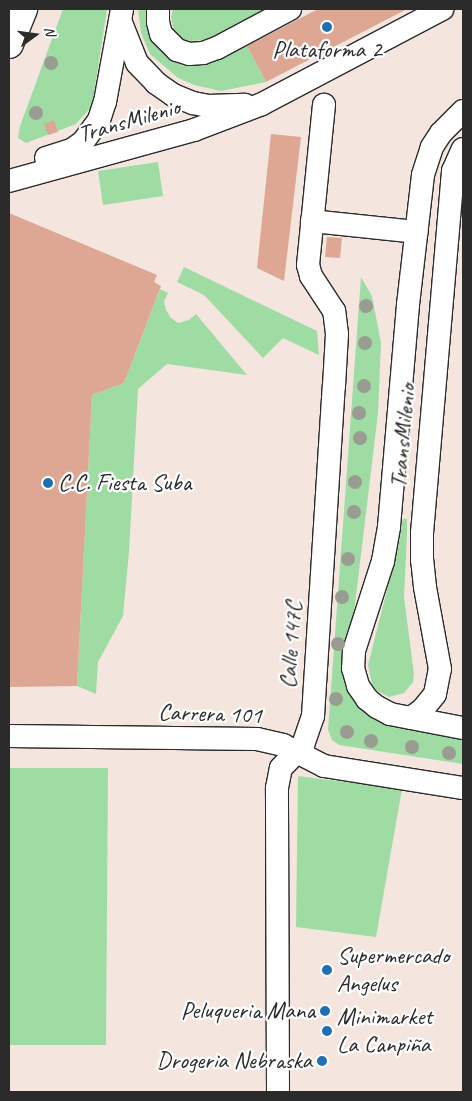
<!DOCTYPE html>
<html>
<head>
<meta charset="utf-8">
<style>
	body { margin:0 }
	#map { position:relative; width:472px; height:1101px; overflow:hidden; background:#f5e5df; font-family:Caveat,sans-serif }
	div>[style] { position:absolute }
	.green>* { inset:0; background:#9fdca3 }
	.building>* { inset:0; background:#dda793 }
	.roads { filter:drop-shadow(1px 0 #2b2b2b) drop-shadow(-1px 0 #2b2b2b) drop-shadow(0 1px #2b2b2b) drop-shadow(0 -1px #2b2b2b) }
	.minor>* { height:22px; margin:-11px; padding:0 11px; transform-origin:11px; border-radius:11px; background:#fff }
	.major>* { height:28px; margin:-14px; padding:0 14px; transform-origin:14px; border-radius:14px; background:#fff }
	.trees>* { width:14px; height:14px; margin:-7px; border-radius:50%; background:#999c90 }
	.dots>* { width:14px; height:14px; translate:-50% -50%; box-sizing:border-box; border:2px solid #fff; border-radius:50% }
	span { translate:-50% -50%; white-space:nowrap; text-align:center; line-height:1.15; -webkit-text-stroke:4.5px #fff; paint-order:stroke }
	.poi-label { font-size:24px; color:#2b2b2b }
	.left { translate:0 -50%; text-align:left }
	.right { translate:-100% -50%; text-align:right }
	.street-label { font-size:24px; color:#2b2b2b }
	.frame { position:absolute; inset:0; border:10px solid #2b2b2b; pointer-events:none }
	.north { position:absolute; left:10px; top:10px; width:50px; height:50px; -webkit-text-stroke:4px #fff; paint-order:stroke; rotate:76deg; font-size:14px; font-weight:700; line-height:20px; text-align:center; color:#2b2b2b }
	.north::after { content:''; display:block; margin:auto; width:18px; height:22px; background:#2b2b2b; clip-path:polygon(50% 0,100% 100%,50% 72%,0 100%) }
</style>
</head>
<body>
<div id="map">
	<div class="green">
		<i style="clip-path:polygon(63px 9px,107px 9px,92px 106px,76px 124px,26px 143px,18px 138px,20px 126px)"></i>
		<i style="clip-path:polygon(138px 9px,148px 9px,154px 42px,169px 59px,184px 66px,201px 66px,222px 59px,247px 46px,266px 82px,221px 91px,194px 85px,178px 78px,150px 54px,141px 33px)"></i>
		<i style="clip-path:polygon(173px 9px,268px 9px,208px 40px,185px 41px,174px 32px,171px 17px)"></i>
		<i style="clip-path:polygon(158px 162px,163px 196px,103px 205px,98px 171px)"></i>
		<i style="clip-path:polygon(184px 267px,317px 331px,319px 355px,283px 338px,263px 358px,204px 295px,177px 282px)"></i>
		<i style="clip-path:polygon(361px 277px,372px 296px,381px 343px,378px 413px,347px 671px,352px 697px,384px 722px,463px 737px,463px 764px,339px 745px,332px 740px,328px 730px)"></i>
		<i style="clip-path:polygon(160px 289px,168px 293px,164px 301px,166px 310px,171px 318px,178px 323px,189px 320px,196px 314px,247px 375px,167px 364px,138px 389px,129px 552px,123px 616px,98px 662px,96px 694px,77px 686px,92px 395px,124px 383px)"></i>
		<i style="clip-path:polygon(403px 519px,407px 519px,407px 534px,404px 597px,414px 674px,413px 682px,404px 693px,389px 697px,376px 690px,372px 684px,368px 665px,398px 547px)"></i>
		<i style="clip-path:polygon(9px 768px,108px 768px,106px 1045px,9px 1045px)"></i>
		<i style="clip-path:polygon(298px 776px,402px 789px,376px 937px,296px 927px)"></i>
	</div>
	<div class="building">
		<i style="clip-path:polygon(318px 9px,407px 9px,266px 82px,247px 46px)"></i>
		<i style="clip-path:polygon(54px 120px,58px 132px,48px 135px,44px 124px)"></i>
		<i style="clip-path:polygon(271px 134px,301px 137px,284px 281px,257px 268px)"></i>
		<i style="clip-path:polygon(9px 213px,157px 275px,154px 282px,161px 286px,124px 383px,92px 395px,77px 686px,9px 687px)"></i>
		<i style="clip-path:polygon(327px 237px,342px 238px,340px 258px,325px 257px)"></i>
	</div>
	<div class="roads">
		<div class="minor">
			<i style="left:158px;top:9px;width:13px;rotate:90deg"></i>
			<i style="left:158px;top:22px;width:12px;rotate:76deg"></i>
			<i style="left:161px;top:34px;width:23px;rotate:45deg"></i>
			<i style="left:177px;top:50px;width:13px;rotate:18deg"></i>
			<i style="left:189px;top:54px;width:14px;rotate:-4deg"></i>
			<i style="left:203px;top:53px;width:15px;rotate:-20deg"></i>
			<i style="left:217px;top:48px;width:83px;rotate:-28.1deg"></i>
			<i style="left:120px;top:20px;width:46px;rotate:68.4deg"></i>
			<i style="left:137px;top:63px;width:28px;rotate:46deg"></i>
			<i style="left:156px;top:83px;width:21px;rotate:35deg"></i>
			<i style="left:173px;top:95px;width:22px;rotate:22deg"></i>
			<i style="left:193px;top:103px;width:15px;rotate:11deg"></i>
			<i style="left:208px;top:106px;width:37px;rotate:-2deg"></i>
			<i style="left:463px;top:111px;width:31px;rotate:135deg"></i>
			<i style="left:441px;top:133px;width:17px;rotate:123deg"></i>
			<i style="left:432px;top:147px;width:29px;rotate:108deg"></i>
			<i style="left:423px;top:175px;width:131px;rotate:96.6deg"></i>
			<i style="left:408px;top:305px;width:223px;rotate:94.9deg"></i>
			<i style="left:389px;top:527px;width:35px;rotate:100deg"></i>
			<i style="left:383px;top:561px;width:95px;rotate:107.9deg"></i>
			<i style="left:354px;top:651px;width:17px;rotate:93deg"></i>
			<i style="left:353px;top:668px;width:19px;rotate:74deg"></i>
			<i style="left:358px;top:686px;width:16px;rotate:55deg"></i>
			<i style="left:367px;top:699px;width:13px;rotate:39deg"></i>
			<i style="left:377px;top:707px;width:15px;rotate:28deg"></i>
			<i style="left:390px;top:714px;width:74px;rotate:10.9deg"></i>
			<i style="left:46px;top:158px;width:28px;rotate:-18deg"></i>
			<i style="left:73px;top:149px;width:12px;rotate:-35deg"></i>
			<i style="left:83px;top:142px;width:27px;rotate:-54deg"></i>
			<i style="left:99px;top:120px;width:19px;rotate:-72deg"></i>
			<i style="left:105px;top:102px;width:95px;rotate:-79.6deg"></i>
			<i style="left:9px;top:181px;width:192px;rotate:-15.4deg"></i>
			<i style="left:194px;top:130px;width:73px;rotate:-20.9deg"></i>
			<i style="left:262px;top:104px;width:204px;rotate:-27.8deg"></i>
			<i style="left:312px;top:221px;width:105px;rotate:6deg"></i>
			<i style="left:411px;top:718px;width:15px;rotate:-37deg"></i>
			<i style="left:423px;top:709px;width:19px;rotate:-51deg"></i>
			<i style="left:435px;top:694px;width:25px;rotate:-79deg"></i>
			<i style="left:440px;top:669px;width:83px;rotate:-100.4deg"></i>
			<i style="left:425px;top:587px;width:27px;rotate:-96deg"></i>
			<i style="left:422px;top:560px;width:27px;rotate:-90deg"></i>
			<i style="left:422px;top:533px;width:351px;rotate:-85.1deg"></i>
			<i style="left:452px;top:183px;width:12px;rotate:-85deg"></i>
			<i style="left:453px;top:171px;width:24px;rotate:-66deg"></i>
			<i style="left:9px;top:736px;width:248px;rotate:0.7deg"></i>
			<i style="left:257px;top:739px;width:27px;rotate:13deg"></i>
			<i style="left:283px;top:745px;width:46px;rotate:27.1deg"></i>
			<i style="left:324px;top:766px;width:141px;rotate:9deg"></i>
			<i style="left:278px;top:1092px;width:304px;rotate:-90.2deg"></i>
			<i style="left:277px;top:788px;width:20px;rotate:-79deg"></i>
			<i style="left:281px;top:768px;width:32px;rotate:-46deg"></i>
			<i style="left:303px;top:745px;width:31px;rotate:-71deg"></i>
			<i style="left:313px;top:716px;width:331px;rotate:-86.4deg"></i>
			<i style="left:334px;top:386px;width:52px;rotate:-86.7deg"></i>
			<i style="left:337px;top:334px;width:23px;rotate:-97deg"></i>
			<i style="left:334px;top:311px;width:42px;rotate:-123.3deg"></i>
			<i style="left:311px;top:276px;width:11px;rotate:-105deg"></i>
			<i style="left:308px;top:265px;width:161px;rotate:-84.3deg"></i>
		</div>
		<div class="major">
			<i style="left:9px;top:44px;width:38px;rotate:-68deg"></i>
		</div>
	</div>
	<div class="trees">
		<i style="left:51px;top:63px"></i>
		<i style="left:36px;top:113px"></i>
		<i style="left:366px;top:306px"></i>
		<i style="left:365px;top:343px"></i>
		<i style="left:364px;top:386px"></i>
		<i style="left:359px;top:413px"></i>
		<i style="left:360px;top:438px"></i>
		<i style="left:355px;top:482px"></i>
		<i style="left:354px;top:512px"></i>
		<i style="left:348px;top:559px"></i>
		<i style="left:342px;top:597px"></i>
		<i style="left:338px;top:644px"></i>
		<i style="left:336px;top:699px"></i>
		<i style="left:347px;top:732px"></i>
		<i style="left:371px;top:741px"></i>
		<i style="left:412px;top:747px"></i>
		<i style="left:449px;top:753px"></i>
	</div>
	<div class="dots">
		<i style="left:327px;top:27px;background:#1f6fb2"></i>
		<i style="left:48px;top:483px;background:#1f6fb2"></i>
		<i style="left:327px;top:970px;background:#1f6fb2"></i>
		<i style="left:325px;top:1011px;background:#1f6fb2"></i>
		<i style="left:327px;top:1031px;background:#1f6fb2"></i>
		<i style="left:322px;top:1061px;background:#1f6fb2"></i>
	</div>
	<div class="poi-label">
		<span style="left:327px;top:50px">Plataforma 2</span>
		<span class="left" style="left:58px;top:483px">C.C. Fiesta Suba</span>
		<span class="left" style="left:337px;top:970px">Supermercado<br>Angelus</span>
		<span class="right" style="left:315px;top:1011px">Peluqueria Mana</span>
		<span class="left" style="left:337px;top:1031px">Minimarket<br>La Canpiña</span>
		<span class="right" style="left:312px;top:1061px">Drogeria Nebraska</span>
	</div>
	<div class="street-label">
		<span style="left:129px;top:121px;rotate:-16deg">TransMilenio</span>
		<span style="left:403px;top:436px;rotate:-85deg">TransMilenio</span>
		<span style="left:291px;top:645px;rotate:-86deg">Calle 147C</span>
		<span style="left:210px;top:714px;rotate:2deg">Carrera 101</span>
	</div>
	<div class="frame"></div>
	<div class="north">N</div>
</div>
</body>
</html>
